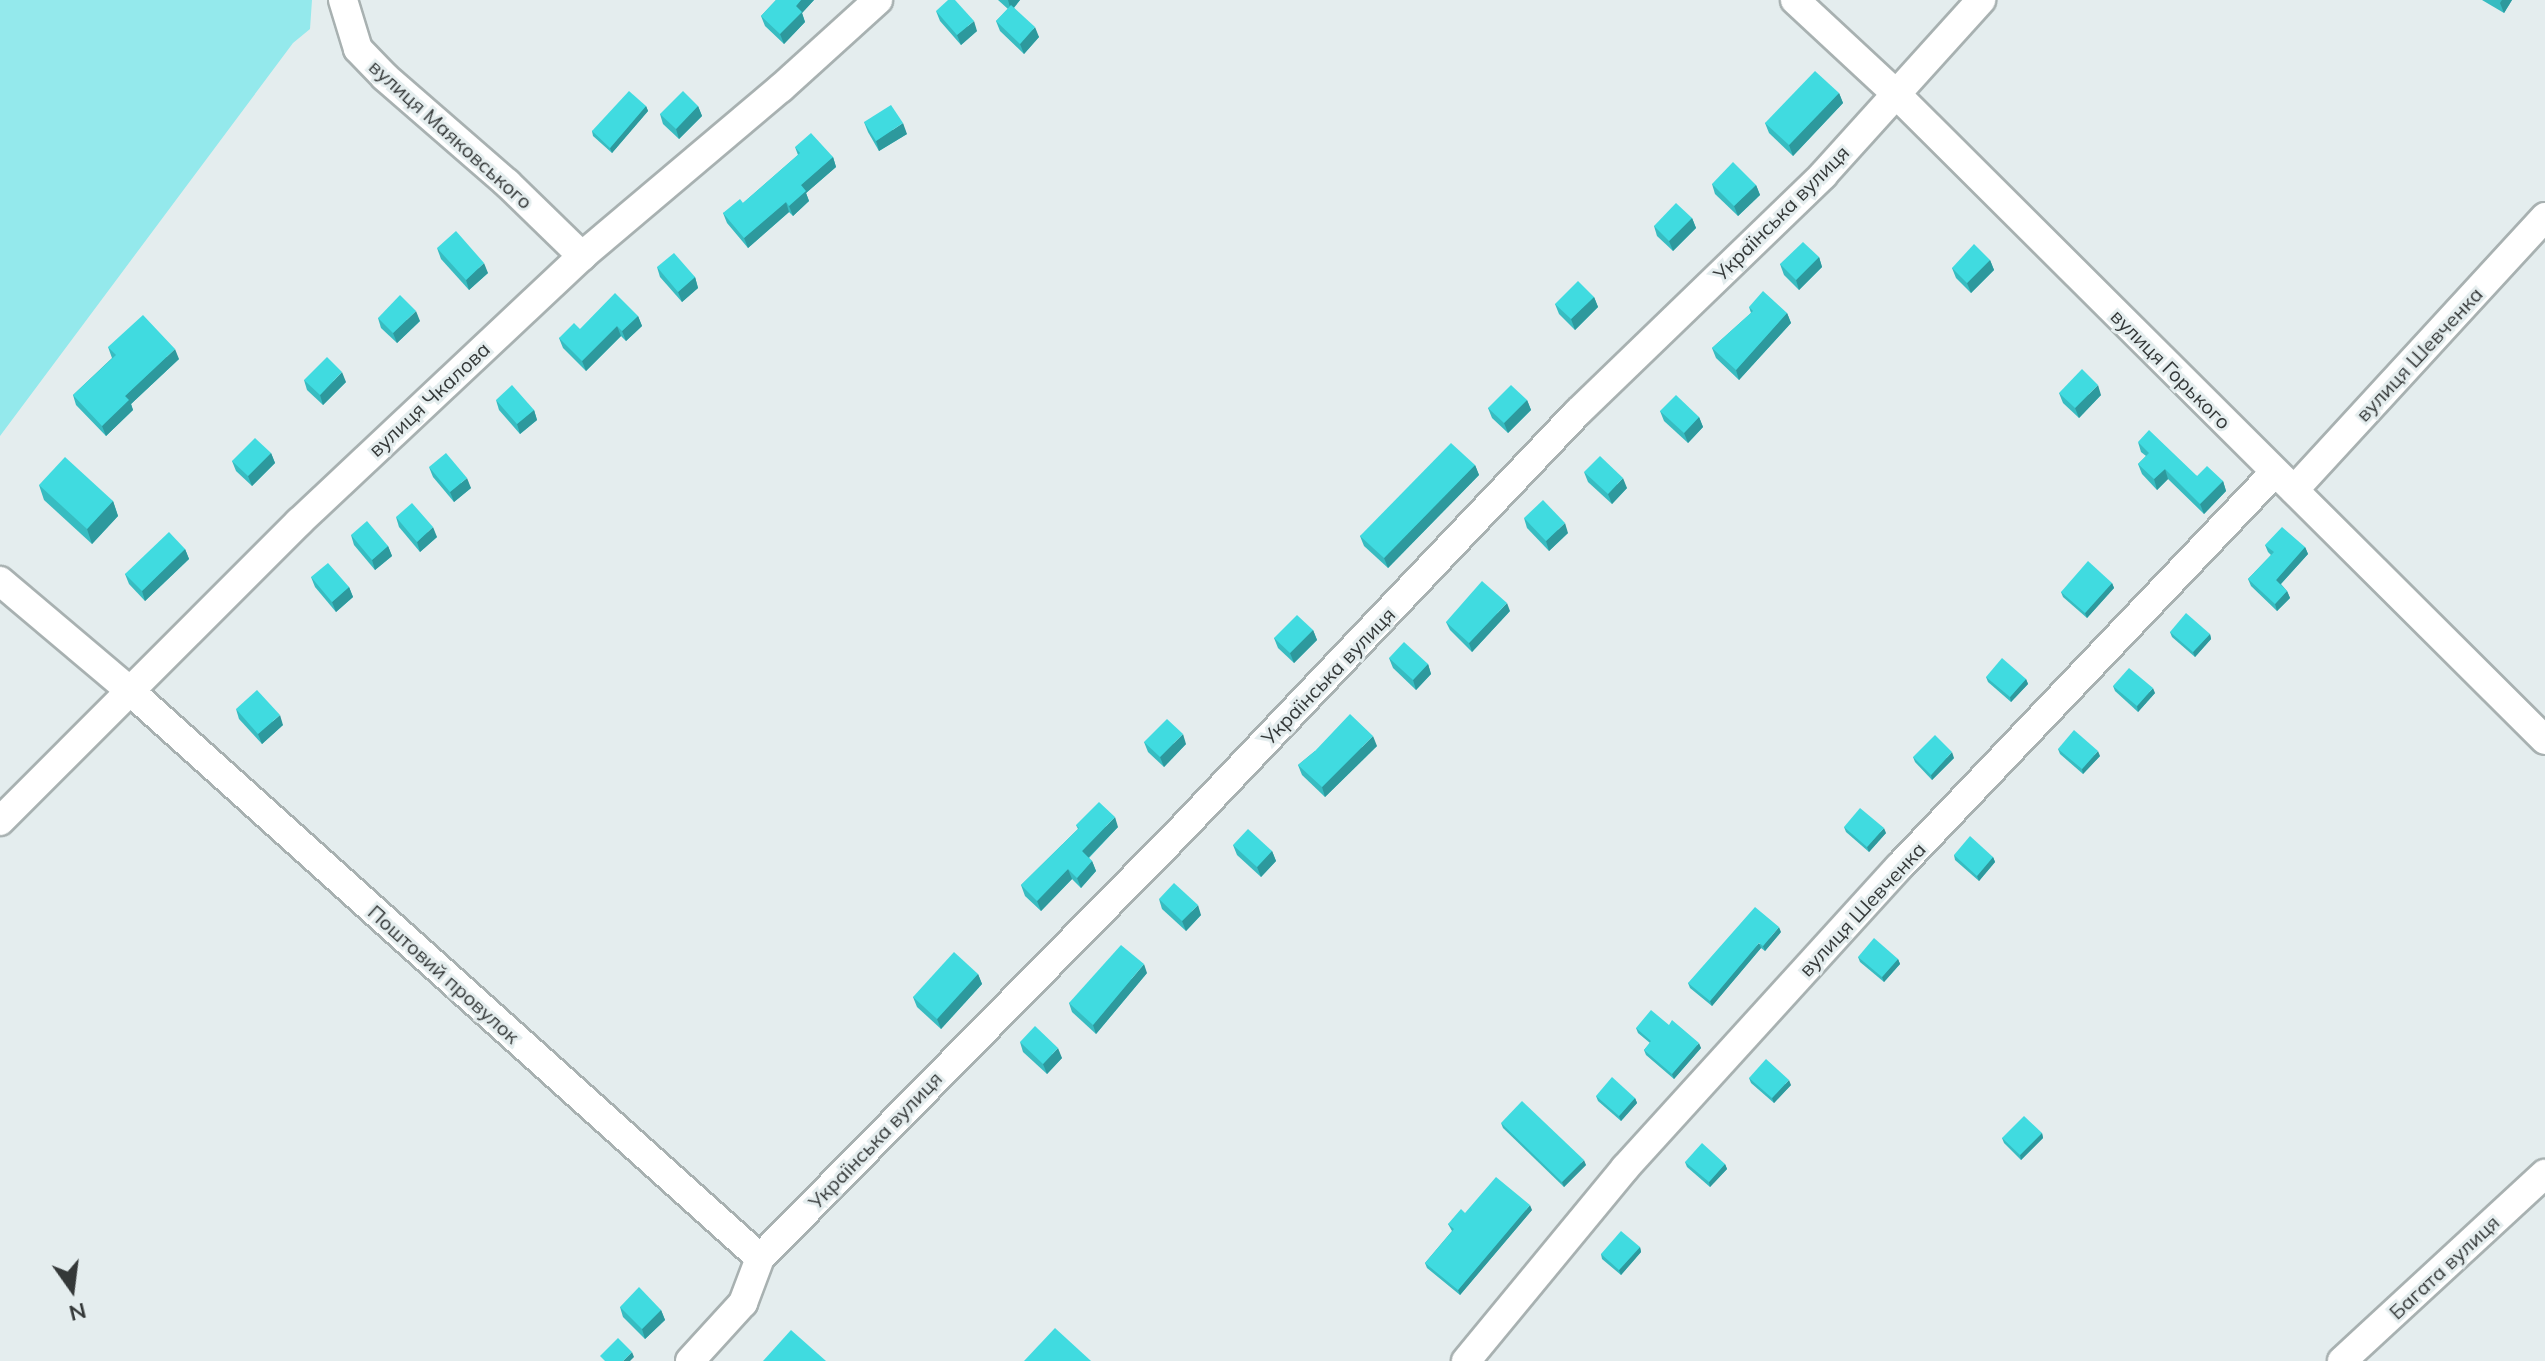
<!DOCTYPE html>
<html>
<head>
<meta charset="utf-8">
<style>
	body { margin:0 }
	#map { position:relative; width:2545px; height:1361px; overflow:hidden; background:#e4edee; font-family:Mulish,sans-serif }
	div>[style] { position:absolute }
	.green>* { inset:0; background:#94e9ec }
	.roads { filter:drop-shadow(2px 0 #a8b1b1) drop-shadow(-2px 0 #a8b1b1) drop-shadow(0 2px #a8b1b1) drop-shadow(0 -2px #a8b1b1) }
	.minor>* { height:28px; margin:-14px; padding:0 14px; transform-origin:14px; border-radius:14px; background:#fff }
	.wall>* { inset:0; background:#37bcc1 }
	.shaded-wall>* { inset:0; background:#2d999d }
	.building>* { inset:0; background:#40dbe0 }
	span { translate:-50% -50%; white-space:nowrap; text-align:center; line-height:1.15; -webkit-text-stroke:6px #e4edee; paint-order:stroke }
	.street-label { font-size:20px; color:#343838 }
	.north { position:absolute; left:32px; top:1249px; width:80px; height:80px; -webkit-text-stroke:6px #e4edee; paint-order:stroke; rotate:166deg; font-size:22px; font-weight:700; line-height:32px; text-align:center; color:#343838 }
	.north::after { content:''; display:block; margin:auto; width:28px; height:36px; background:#343838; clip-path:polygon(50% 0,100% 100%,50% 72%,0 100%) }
</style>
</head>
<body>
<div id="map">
	<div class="green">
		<i style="clip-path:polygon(0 0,312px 0,310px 29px,293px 43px,0 436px)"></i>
	</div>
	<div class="roads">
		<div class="minor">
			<i style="left:343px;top:0;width:51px;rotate:73deg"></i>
			<i style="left:358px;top:49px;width:39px;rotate:46deg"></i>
			<i style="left:385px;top:77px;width:162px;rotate:41deg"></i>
			<i style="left:507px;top:183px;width:105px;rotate:44.2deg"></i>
			<i style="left:1795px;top:0;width:137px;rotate:42.9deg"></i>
			<i style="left:1895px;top:93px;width:917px;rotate:44.87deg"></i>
			<i style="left:2294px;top:490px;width:371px;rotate:-47.4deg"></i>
			<i style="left:0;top:581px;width:169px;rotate:40.2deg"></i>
			<i style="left:129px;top:690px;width:849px;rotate:41.99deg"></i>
			<i style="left:0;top:821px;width:423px;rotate:-45deg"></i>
			<i style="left:299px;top:522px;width:388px;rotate:-43.2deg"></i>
			<i style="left:582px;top:256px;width:260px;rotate:-40.2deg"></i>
			<i style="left:781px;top:88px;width:131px;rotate:-42.2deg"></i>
			<i style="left:690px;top:1361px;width:79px;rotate:-47.6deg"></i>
			<i style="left:743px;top:1303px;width:48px;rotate:-69.3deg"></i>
			<i style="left:760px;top:1258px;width:600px;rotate:-45.47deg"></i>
			<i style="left:1181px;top:830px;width:576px;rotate:-46.48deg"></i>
			<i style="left:1578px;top:412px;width:341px;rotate:-44deg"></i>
			<i style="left:1823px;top:175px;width:236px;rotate:-47.9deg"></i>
			<i style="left:1466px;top:1361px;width:250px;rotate:-50.5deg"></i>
			<i style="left:1625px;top:1168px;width:407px;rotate:-47.7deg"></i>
			<i style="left:1899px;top:867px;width:545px;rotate:-46.41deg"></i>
			<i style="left:2342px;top:1361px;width:276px;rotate:-42.7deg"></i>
		</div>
	</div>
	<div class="wall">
		<i style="clip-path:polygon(776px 0,814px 0,802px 13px,805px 22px,784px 44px,765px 26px,761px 16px)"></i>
		<i style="clip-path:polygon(998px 0,1020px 0,1014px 8px,1039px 37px,1024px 54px,1000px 31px,996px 21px,1008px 9px)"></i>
		<i style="clip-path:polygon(2482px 0,2512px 0,2504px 13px)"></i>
		<i style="clip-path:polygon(936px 11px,977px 31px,961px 45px,940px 21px)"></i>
		<i style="clip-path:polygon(1839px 93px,1843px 103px,1793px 156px,1769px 133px,1765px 123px)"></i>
		<i style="clip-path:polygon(646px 106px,648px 111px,612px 153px,593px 136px,592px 131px)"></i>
		<i style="clip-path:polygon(698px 106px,702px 116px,679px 139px,663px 124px,660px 114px)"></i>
		<i style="clip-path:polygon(864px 122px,907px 134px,879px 151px,868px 132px)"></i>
		<i style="clip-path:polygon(795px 147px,833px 157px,836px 167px,806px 193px,809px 201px,793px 216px,789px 212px,748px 248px,727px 223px,723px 213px,743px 203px,798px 155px)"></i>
		<i style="clip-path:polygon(1712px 184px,1756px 185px,1760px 195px,1738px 216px,1715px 194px)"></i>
		<i style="clip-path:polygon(1692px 218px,1696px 228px,1673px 251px,1657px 236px,1654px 226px)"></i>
		<i style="clip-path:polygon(437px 248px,488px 273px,469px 290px,441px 259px)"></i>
		<i style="clip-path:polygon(1819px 257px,1822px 267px,1799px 290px,1784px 275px,1780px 264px)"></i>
		<i style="clip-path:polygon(1990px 260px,1994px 270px,1971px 293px,1956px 278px,1952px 268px)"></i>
		<i style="clip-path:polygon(657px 267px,695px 277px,698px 288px,682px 302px,660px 277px)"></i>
		<i style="clip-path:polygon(1594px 297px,1598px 307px,1575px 330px,1559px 314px,1555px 304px)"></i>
		<i style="clip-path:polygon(1749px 307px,1787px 313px,1791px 323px,1739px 380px,1716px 358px,1712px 348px,1751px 313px)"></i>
		<i style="clip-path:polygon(638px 316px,642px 326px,626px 341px,621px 336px,586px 371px,563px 348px,559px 338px,580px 329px)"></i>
		<i style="clip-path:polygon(378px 318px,420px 321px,397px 343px,381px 328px)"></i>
		<i style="clip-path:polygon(108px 347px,179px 359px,131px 404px,133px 410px,106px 436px,76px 405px,73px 395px,112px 358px)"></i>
		<i style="clip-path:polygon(304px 380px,346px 382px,323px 405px,307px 390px)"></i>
		<i style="clip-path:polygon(2059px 393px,2101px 395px,2079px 418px,2063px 403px)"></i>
		<i style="clip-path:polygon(496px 400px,534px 410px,537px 420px,520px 434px,499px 410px)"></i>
		<i style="clip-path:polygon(1527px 400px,1531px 410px,1508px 433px,1492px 418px,1488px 408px)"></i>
		<i style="clip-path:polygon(1660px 411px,1699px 417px,1703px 427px,1688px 443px,1664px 421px)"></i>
		<i style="clip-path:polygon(2138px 442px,2197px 476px,2223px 481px,2226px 491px,2204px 514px,2168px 479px,2157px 490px,2142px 474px,2138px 464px,2146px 456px,2141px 452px)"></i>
		<i style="clip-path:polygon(271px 453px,275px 463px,252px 486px,236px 471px,232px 461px)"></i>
		<i style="clip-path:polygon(1475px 465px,1479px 475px,1388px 568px,1364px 546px,1360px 536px)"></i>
		<i style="clip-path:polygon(429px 467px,471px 488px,454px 502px,433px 477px)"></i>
		<i style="clip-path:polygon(1584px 472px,1627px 488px,1612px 504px,1588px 482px)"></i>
		<i style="clip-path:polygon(39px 485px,113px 501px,118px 516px,92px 544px,44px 500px)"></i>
		<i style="clip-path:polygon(396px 517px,437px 537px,420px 552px,399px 527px)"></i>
		<i style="clip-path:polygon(1524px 518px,1568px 533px,1549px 551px,1527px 528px)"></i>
		<i style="clip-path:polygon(351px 535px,388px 546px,392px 556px,375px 570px,354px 545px)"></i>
		<i style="clip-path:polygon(2265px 545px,2305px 547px,2308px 554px,2281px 584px,2287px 591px,2290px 598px,2277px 611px,2251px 586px,2248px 579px,2271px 555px,2268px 552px)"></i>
		<i style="clip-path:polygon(185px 549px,189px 559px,145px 601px,129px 584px,125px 574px)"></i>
		<i style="clip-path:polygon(311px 577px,349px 587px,353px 597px,336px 612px,315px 587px)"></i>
		<i style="clip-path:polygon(2112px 583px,2114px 588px,2087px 618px,2063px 597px,2061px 592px)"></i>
		<i style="clip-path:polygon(1510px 611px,1472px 652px,1450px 630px,1446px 622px)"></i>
		<i style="clip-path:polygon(1313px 630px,1317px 640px,1294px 663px,1278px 648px,1274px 638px)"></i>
		<i style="clip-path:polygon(2170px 632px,2210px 634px,2211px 639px,2195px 657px,2172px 637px)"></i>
		<i style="clip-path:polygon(1389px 658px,1428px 664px,1431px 674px,1416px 690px,1393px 668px)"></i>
		<i style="clip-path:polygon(1986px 677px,2026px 679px,2028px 684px,2011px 702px,1988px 682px)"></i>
		<i style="clip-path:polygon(2113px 686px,2155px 693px,2138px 712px,2115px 691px)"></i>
		<i style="clip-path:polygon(236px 709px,283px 725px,262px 744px,239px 719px)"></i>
		<i style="clip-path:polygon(1144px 742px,1186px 744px,1164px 767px,1148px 752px)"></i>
		<i style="clip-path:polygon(1377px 746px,1325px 797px,1302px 775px,1298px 765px,1315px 751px)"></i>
		<i style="clip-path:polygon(2058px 749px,2100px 756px,2083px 774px,2060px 754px)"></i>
		<i style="clip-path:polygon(1913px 757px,1954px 758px,1932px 780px,1915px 762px)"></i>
		<i style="clip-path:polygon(1076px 825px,1118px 827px,1089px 858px,1092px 861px,1096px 871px,1081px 888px,1072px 879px,1041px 911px,1025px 896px,1021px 885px,1078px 829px)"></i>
		<i style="clip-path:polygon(1844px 827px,1886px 833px,1869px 852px,1846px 832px)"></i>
		<i style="clip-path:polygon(1233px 845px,1272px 851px,1276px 861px,1261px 877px,1237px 855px)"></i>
		<i style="clip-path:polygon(1954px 855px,1993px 857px,1995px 862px,1979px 881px,1955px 860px)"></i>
		<i style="clip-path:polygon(1159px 899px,1201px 915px,1186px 931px,1162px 909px)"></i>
		<i style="clip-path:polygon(1781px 932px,1765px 951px,1761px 948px,1712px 1006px,1690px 988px,1688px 983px)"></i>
		<i style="clip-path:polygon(1858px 957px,1898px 959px,1900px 964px,1884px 982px,1860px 962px)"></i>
		<i style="clip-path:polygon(1147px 973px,1096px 1034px,1072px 1012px,1069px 1003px)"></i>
		<i style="clip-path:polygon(978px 974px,982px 984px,941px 1029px,917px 1007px,913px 997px)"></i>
		<i style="clip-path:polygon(1669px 1025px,1701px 1048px,1674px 1079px,1646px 1055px,1644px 1050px,1650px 1043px,1638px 1033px,1636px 1028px)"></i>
		<i style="clip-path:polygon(1020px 1042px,1062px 1058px,1047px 1074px,1023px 1052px)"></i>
		<i style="clip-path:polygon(1749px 1078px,1791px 1085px,1774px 1103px,1751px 1083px)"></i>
		<i style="clip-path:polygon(1596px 1096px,1635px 1098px,1637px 1103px,1621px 1121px,1598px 1101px)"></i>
		<i style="clip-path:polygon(1501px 1123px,1586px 1165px,1564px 1187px,1503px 1128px)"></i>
		<i style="clip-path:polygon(2042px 1133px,2043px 1138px,2021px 1160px,2004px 1143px,2002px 1138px)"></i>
		<i style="clip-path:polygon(1685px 1162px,1725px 1164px,1727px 1169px,1710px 1187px,1687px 1167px)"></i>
		<i style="clip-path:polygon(1532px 1210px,1460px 1295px,1427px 1268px,1425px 1263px,1452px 1231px,1448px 1224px,1465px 1213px)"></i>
		<i style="clip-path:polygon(1640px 1247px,1641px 1252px,1621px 1275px,1602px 1259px,1601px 1254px)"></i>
		<i style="clip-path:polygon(620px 1307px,661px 1310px,665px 1320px,645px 1339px,623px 1317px)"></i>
	</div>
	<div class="shaded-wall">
		<i style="clip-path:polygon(801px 0,814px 0,802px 13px,805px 22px,784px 44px,780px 34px,796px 6px)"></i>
		<i style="clip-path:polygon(1008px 0,1020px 0,1011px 11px)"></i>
		<i style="clip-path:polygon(2502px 0,2512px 0,2504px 13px,2500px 3px)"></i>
		<i style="clip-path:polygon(974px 21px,977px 31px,961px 45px,957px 35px)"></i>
		<i style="clip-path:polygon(1035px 27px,1039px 37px,1024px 54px,1020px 44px)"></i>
		<i style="clip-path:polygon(1839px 93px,1843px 103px,1793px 156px,1789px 145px)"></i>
		<i style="clip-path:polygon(646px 106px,648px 111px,612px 153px,610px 148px)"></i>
		<i style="clip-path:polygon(698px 106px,702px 116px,679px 139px,676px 129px)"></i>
		<i style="clip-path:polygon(903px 123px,907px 134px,879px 151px,876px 141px)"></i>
		<i style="clip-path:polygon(833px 157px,836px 167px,806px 193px,809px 201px,793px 216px,789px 206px,801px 185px)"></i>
		<i style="clip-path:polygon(1756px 185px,1760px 195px,1738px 216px,1734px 206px)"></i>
		<i style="clip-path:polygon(786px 202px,789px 212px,748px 248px,744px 238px)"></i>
		<i style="clip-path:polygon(1692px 218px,1696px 228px,1673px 251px,1669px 241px)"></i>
		<i style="clip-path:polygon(1819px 257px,1822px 267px,1799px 290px,1796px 280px)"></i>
		<i style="clip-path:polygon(1990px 260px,1994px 270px,1971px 293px,1967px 283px)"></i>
		<i style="clip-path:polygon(484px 263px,488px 273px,469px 290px,466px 280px)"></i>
		<i style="clip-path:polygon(695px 277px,698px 288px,682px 302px,678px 292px)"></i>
		<i style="clip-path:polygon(1594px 297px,1598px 307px,1575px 330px,1571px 319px)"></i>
		<i style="clip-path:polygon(416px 311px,420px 321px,397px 343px,393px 333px)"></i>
		<i style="clip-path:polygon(1787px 313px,1791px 323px,1739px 380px,1736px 370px)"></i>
		<i style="clip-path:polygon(638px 316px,642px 326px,626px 341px,622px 331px)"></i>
		<i style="clip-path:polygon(617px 326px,621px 336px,586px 371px,582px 361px)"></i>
		<i style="clip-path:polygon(175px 349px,179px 359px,131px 404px,133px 410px,106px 436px,102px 426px,125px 396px)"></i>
		<i style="clip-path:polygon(342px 372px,346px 382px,323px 405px,320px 395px)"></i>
		<i style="clip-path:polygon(2098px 385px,2101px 395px,2079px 418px,2075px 408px)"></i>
		<i style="clip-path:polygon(1527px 400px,1531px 410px,1508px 433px,1504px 423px)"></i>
		<i style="clip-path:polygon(534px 410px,537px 420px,520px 434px,517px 424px)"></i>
		<i style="clip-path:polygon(1699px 417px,1703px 427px,1688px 443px,1684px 433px)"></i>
		<i style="clip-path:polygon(271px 453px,275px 463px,252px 486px,248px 476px)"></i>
		<i style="clip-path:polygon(1475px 465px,1479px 475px,1388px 568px,1384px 558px)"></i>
		<i style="clip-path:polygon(2165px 469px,2168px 479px,2157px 490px,2154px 479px)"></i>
		<i style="clip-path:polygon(467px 478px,471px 488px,454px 502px,450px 492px)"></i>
		<i style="clip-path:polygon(1623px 478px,1627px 488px,1612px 504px,1608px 494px)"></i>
		<i style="clip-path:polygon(2223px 481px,2226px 491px,2204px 514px,2200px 504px)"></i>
		<i style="clip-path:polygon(113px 501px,118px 516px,92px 544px,87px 529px)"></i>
		<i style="clip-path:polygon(1565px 523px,1568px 533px,1549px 551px,1546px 541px)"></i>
		<i style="clip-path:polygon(433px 527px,437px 537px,420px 552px,417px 542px)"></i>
		<i style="clip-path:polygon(388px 546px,392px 556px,375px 570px,372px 560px)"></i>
		<i style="clip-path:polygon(2305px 547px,2308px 554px,2278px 587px,2276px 580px)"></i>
		<i style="clip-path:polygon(185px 549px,189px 559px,145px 601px,142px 591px)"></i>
		<i style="clip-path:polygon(2112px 583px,2114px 588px,2087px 618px,2085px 613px)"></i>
		<i style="clip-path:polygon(349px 587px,353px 597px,336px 612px,332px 602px)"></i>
		<i style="clip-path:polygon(2287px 591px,2290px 598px,2277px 611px,2275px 604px)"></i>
		<i style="clip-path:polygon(1507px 603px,1510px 611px,1472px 652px,1469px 643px)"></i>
		<i style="clip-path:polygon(1313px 630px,1317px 640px,1294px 663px,1290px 653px)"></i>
		<i style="clip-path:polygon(2210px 634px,2211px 639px,2195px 657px,2193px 652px)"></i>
		<i style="clip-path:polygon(1428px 664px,1431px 674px,1416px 690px,1413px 680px)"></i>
		<i style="clip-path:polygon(2026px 679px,2028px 684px,2011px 702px,2010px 697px)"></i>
		<i style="clip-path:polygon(2153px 688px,2155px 693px,2138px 712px,2137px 706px)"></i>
		<i style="clip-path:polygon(280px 715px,283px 725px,262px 744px,258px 734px)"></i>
		<i style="clip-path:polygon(1183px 734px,1186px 744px,1164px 767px,1160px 757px)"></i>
		<i style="clip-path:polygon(1373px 736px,1377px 746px,1325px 797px,1322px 787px)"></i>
		<i style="clip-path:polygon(2098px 751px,2100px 756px,2083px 774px,2082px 769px)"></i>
		<i style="clip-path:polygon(1952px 752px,1954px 758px,1932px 780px,1931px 775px)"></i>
		<i style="clip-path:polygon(1115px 817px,1118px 827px,1085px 861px,1082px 851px)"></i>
		<i style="clip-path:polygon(1884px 828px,1886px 833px,1869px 852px,1867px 847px)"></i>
		<i style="clip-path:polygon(1272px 851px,1276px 861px,1261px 877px,1257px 867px)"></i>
		<i style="clip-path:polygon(1993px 857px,1995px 862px,1979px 881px,1977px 876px)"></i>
		<i style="clip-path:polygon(1092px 861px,1096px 871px,1081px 888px,1077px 878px)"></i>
		<i style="clip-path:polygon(1068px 869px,1072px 879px,1041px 911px,1037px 901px)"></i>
		<i style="clip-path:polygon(1198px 905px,1201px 915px,1186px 931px,1182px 921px)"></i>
		<i style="clip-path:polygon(1779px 927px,1781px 932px,1765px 951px,1763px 946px)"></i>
		<i style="clip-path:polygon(1759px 943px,1761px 948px,1712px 1006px,1710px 1001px)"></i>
		<i style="clip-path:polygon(1898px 959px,1900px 964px,1884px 982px,1882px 977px)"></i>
		<i style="clip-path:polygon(1144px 964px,1147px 973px,1096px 1034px,1093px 1025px)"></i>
		<i style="clip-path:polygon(978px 974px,982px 984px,941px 1029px,937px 1019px)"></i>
		<i style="clip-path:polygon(1699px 1043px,1701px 1048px,1674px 1079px,1672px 1074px)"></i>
		<i style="clip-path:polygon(1058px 1048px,1062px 1058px,1047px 1074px,1043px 1064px)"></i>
		<i style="clip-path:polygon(1789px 1080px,1791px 1085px,1774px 1103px,1772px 1098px)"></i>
		<i style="clip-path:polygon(1635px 1098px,1637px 1103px,1621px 1121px,1619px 1116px)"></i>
		<i style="clip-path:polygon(2042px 1133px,2043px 1138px,2021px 1160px,2020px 1155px)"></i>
		<i style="clip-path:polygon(1584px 1160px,1586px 1165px,1564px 1187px,1562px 1182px)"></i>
		<i style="clip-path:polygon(1725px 1164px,1727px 1169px,1710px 1187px,1709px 1182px)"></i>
		<i style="clip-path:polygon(1530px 1205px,1532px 1210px,1460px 1295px,1458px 1290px)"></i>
		<i style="clip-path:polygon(1640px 1247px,1641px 1252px,1621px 1275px,1619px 1270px)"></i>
		<i style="clip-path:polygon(661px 1310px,665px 1320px,645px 1339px,642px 1329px)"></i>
		<i style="clip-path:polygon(632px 1352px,634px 1357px,630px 1361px,623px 1361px)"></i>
	</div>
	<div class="building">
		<i style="clip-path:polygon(776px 0,801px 0,796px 6px,802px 12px,780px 34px,761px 16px)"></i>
		<i style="clip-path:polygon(948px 0,955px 0,974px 21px,957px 35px,936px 11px)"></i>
		<i style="clip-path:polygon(1011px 5px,1035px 27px,1020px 44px,996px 21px)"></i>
		<i style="clip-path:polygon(1815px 71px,1839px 93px,1789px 145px,1765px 123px)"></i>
		<i style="clip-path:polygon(629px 91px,646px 106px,610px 148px,592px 131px)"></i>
		<i style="clip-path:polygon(683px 91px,698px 106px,676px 129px,660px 114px)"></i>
		<i style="clip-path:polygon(891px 105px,903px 123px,876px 141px,864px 122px)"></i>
		<i style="clip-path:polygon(811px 133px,833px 157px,801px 185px,806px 191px,789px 206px,786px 202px,744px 238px,723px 213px,740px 199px,743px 203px,800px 153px,795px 147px)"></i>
		<i style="clip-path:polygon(1733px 162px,1756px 185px,1734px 206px,1712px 184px)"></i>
		<i style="clip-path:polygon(1676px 203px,1692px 218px,1669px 241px,1654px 226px)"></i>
		<i style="clip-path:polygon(456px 231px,484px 263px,466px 280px,437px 248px)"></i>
		<i style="clip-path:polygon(1803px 242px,1819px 257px,1796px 280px,1780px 264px)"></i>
		<i style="clip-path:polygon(1974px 244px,1990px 260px,1967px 283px,1952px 268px)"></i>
		<i style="clip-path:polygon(674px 253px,695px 277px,678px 292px,657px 267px)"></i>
		<i style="clip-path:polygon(1578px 281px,1594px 297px,1571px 319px,1555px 304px)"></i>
		<i style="clip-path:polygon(1763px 291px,1787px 313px,1736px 370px,1712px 348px,1753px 311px,1749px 307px)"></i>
		<i style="clip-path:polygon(615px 293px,638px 316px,622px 331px,617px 326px,582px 361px,559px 338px,574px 323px,580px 329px)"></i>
		<i style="clip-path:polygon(400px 295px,416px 311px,393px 333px,378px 318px)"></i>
		<i style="clip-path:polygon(143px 315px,175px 349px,125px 396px,129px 400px,102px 426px,73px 395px,116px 355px,108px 347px)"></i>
		<i style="clip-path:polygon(327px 357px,342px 372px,320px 395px,304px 380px)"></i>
		<i style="clip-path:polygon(2082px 369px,2098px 385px,2075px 408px,2059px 393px)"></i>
		<i style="clip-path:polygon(512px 385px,534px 410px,517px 424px,496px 400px)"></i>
		<i style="clip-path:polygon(1511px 385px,1527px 400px,1504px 423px,1488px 408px)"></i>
		<i style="clip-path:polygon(1676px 395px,1699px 417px,1684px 433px,1660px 411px)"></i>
		<i style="clip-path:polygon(2149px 430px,2197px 476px,2207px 466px,2223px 481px,2200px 504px,2165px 469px,2154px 479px,2138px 464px,2149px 453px,2138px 442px)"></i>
		<i style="clip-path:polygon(255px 438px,271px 453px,248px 476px,232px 461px)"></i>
		<i style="clip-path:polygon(1451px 443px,1475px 465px,1384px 558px,1360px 536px)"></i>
		<i style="clip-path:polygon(446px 453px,467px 478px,450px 492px,429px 467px)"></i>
		<i style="clip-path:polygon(1600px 456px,1623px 478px,1608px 494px,1584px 472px)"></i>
		<i style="clip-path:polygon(65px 457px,113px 501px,87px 529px,39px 485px)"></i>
		<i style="clip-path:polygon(1543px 500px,1565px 523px,1546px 541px,1524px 518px)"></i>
		<i style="clip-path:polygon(412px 503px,433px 527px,417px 542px,396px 517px)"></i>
		<i style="clip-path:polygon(367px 521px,388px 546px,372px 560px,351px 535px)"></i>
		<i style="clip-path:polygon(2282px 527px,2305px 547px,2276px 580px,2287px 591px,2275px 604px,2248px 579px,2274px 552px,2265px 545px)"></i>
		<i style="clip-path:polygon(169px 532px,185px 549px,142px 591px,125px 574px)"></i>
		<i style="clip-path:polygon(2088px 561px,2112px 583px,2085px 613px,2061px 592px)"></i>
		<i style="clip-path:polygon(328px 563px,349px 587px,332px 602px,311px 577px)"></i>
		<i style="clip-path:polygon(1482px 581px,1507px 603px,1469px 643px,1446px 622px)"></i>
		<i style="clip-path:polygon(2186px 613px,2210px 634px,2193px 652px,2170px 632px)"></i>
		<i style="clip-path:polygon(1297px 615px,1313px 630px,1290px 653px,1274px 638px)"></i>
		<i style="clip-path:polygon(1404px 642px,1428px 664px,1413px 680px,1389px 658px)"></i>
		<i style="clip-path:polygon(2002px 658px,2026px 679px,2010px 697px,1986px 677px)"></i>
		<i style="clip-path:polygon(2129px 668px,2153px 688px,2137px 706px,2113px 686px)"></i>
		<i style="clip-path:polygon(257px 690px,280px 715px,258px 734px,236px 709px)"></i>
		<i style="clip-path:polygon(1350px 714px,1373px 736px,1322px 787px,1298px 765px,1315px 751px)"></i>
		<i style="clip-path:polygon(1167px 719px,1183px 734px,1160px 757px,1144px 742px)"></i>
		<i style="clip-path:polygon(2074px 730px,2098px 751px,2082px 769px,2058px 749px)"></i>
		<i style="clip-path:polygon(1935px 735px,1952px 752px,1931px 775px,1913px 757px)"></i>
		<i style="clip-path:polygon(1099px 802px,1115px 817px,1082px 851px,1092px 861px,1077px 878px,1068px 869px,1037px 901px,1021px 885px,1079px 828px,1076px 825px)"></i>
		<i style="clip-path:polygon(1860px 808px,1884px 828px,1867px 847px,1844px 827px)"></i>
		<i style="clip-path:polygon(1248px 829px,1272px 851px,1257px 867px,1233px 845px)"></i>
		<i style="clip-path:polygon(1970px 836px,1993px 857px,1977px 876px,1954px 855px)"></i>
		<i style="clip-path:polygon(1174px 883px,1198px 905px,1182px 921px,1159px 899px)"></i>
		<i style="clip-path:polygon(1755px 907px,1779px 927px,1763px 946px,1759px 943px,1710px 1001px,1688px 983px)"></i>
		<i style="clip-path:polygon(1874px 938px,1898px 959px,1882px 977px,1858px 957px)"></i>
		<i style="clip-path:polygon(1121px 945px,1144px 964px,1093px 1025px,1069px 1003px)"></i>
		<i style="clip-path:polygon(954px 952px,978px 974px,937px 1019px,913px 997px)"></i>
		<i style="clip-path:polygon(1651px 1010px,1669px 1025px,1672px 1020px,1699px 1043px,1672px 1074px,1644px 1050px,1651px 1041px,1636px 1028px)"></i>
		<i style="clip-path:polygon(1035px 1026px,1058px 1048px,1043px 1064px,1020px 1042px)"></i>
		<i style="clip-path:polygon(1766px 1059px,1789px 1080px,1772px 1098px,1749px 1078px)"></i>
		<i style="clip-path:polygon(1612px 1077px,1635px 1098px,1619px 1116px,1596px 1096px)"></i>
		<i style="clip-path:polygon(1522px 1101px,1584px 1160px,1562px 1182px,1501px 1123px)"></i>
		<i style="clip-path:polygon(2024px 1116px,2042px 1133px,2020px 1155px,2002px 1138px)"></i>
		<i style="clip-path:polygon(1702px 1143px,1725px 1164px,1709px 1182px,1685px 1162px)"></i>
		<i style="clip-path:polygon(1496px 1177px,1530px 1205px,1458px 1290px,1425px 1263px,1454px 1229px,1448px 1224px,1461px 1209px,1465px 1213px)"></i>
		<i style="clip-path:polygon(1621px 1231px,1640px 1247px,1619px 1270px,1601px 1254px)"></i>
		<i style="clip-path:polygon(639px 1287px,661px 1310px,642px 1329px,620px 1307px)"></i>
		<i style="clip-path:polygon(1055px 1328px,1091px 1361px,1024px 1361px)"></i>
		<i style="clip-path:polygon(791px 1330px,826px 1361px,763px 1361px)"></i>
		<i style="clip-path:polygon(618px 1338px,632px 1352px,623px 1361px,605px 1361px,600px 1356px)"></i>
	</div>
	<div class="street-label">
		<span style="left:451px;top:134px;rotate:42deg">вулиця Маяковського</span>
		<span style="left:1781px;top:213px;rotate:-45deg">Українська вулиця</span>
		<span style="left:2419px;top:354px;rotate:-47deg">вулиця Шевченка</span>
		<span style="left:2171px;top:369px;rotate:45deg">вулиця Горького</span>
		<span style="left:429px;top:399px;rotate:-43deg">вулиця Чкалова</span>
		<span style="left:1328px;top:676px;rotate:-46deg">Українська вулиця</span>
		<span style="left:1862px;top:909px;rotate:-47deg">вулиця Шевченка</span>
		<span style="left:444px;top:974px;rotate:42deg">Поштовий провулок</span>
		<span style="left:875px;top:1140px;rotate:-46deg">Українська вулиця</span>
		<span style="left:2444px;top:1267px;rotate:-43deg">Багата вулиця</span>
	</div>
	<div class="north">N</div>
</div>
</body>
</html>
